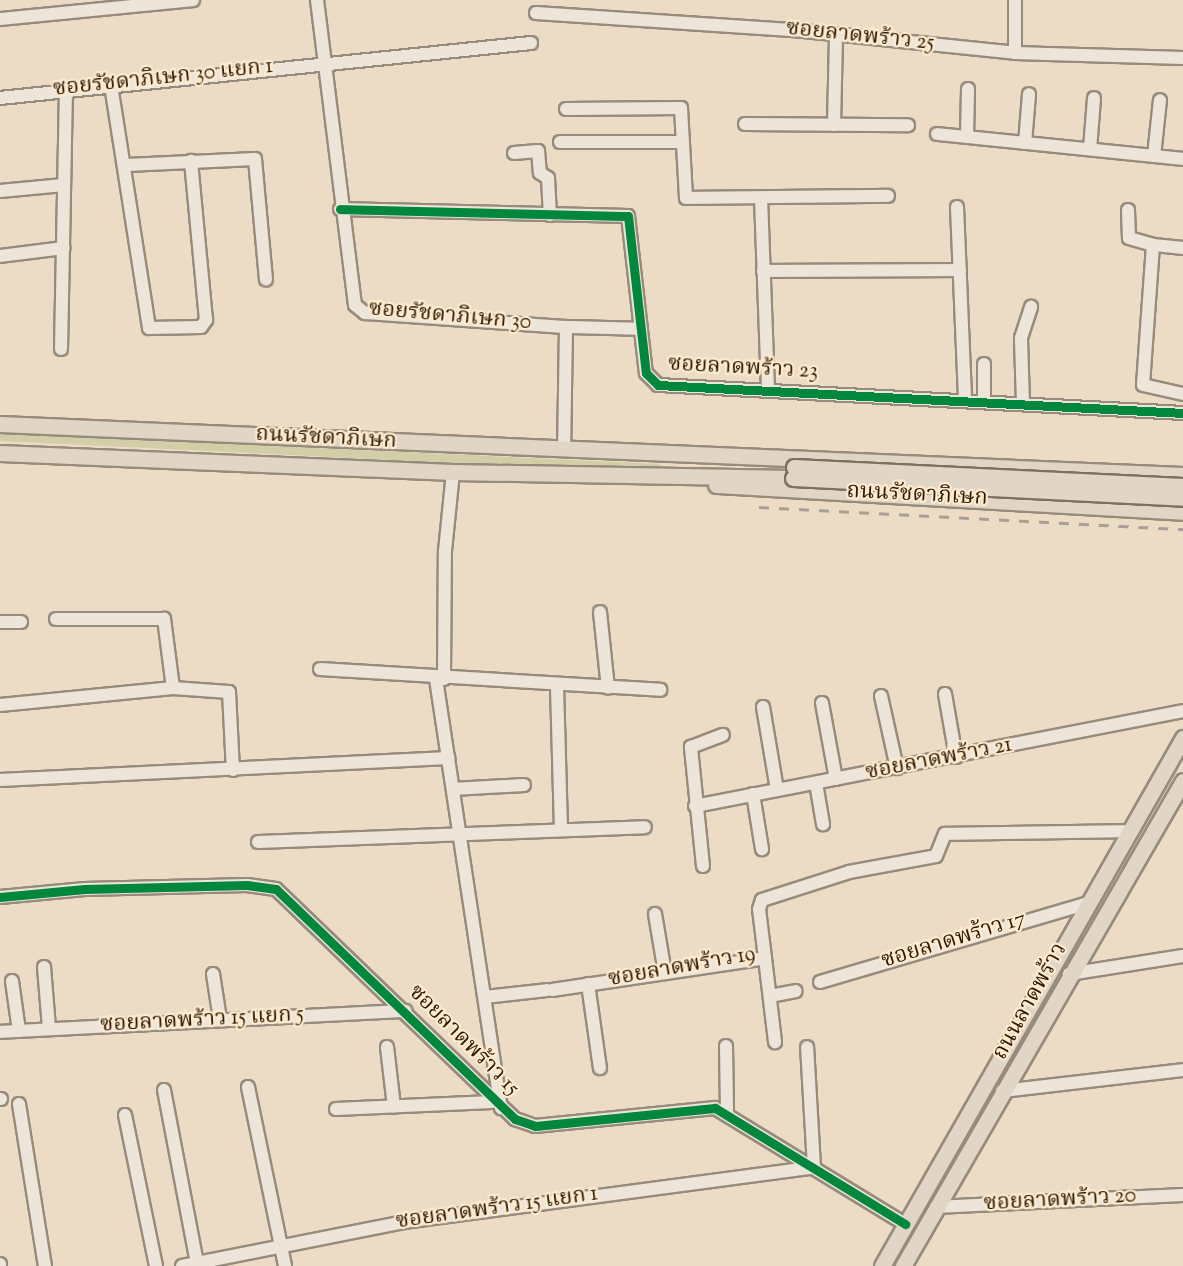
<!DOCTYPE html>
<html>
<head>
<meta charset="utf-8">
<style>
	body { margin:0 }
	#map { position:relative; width:1183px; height:1266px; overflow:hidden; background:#eddcc5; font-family:"Sorts Mill Goudy","Noto Serif Thai",serif }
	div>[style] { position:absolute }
	.green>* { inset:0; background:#d2cea8 }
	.roads { filter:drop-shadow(2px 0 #978b7c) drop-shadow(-2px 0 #978b7c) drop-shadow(0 2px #978b7c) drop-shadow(0 -2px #978b7c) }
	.minor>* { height:12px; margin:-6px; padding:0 6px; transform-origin:6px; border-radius:6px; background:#eee5da }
	.major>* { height:15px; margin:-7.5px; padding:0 7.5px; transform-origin:7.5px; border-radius:7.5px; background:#e1d5c5 }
	.rail>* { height:3px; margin-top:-1.5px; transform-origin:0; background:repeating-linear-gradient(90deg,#a8a095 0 10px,transparent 0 20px) }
	.bridges { filter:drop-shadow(2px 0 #7c7062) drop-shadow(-2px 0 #7c7062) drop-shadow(0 2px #7c7062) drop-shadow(0 -2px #7c7062) }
	.major-bridge>* { height:15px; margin:-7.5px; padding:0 7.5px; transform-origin:7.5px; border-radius:7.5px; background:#e1d5c5 }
	.cycleway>* { height:9px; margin:-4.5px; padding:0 4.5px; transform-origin:4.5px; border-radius:4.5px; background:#00873e }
	span { translate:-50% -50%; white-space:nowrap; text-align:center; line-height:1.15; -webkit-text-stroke:4.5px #feeace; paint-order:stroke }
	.street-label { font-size:22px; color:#2b1805 }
</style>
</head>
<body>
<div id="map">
	<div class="green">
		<i style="clip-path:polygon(0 433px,659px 464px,663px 468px,559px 468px,0 441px)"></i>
	</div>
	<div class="roads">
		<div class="minor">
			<i style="left:317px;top:0;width:307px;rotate:82.9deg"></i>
			<i style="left:355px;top:305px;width:13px;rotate:39deg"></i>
			<i style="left:365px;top:313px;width:201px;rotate:4deg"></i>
			<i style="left:566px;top:327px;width:123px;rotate:90.9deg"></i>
			<i style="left:1015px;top:0;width:53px;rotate:90deg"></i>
			<i style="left:536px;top:13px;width:259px;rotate:3.8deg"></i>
			<i style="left:794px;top:30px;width:222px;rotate:5.9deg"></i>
			<i style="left:1015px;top:53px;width:168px;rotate:1.7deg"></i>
			<i style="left:0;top:19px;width:194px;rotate:-5.6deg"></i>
			<i style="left:111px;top:85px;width:246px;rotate:81.1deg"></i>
			<i style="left:149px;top:328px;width:52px;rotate:-1.1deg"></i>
			<i style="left:201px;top:327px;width:9px;rotate:-54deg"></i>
			<i style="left:206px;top:320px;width:160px;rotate:-95.4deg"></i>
			<i style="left:0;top:98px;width:534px;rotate:-5.91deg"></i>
			<i style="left:566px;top:109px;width:115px;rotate:-0.5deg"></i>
			<i style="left:681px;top:108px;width:90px;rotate:86.8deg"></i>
			<i style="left:686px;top:198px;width:202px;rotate:-0.6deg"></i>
			<i style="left:745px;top:124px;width:163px;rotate:0.4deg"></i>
			<i style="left:834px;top:125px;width:90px;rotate:-88.7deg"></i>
			<i style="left:937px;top:134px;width:247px;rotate:5.8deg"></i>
			<i style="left:967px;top:137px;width:48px;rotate:-88.8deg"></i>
			<i style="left:560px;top:142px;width:122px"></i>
			<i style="left:1025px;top:143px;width:49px;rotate:-85.3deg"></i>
			<i style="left:1090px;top:149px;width:51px;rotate:-85.5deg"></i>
			<i style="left:514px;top:153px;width:24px;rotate:-5deg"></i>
			<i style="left:538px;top:151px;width:22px;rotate:85deg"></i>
			<i style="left:540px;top:173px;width:9px;rotate:32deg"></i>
			<i style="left:548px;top:178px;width:37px;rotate:87deg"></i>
			<i style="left:1154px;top:156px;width:56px;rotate:-83.9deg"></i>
			<i style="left:127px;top:165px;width:128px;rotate:-2.7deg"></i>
			<i style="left:255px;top:159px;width:121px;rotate:84.8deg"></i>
			<i style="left:0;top:191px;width:64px;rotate:-5.4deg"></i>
			<i style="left:761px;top:198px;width:193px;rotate:87.9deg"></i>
			<i style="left:957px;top:207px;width:193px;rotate:87.6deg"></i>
			<i style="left:340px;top:209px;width:288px;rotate:1.4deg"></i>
			<i style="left:628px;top:216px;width:158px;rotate:83.5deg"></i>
			<i style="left:646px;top:373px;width:17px;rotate:45deg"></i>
			<i style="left:658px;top:385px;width:526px;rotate:3.05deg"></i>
			<i style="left:1128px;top:210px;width:28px;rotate:88deg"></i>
			<i style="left:1129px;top:238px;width:25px;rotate:16deg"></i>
			<i style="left:1183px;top:248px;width:30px;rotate:-174deg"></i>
			<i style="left:1153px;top:245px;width:140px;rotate:94.1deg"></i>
			<i style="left:1143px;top:385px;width:41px;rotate:12.7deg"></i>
			<i style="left:0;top:256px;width:64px;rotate:-7.2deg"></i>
			<i style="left:763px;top:271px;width:197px;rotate:-0.3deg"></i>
			<i style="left:566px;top:327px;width:75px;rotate:1.5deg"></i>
			<i style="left:61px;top:349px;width:259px;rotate:-88.9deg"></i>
			<i style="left:984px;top:364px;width:37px;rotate:90deg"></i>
			<i style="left:1023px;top:403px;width:65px;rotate:-91.8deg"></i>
			<i style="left:1021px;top:338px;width:33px;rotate:-72deg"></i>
			<i style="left:600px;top:612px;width:76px;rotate:84deg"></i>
			<i style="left:0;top:622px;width:21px"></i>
			<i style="left:320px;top:669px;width:341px;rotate:3.5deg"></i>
			<i style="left:436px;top:679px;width:434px;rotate:81.4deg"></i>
			<i style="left:444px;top:679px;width:128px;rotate:-89.6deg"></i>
			<i style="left:445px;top:551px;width:79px;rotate:-84.2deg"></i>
			<i style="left:557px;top:686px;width:144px;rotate:88.4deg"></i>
			<i style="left:173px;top:688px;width:56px;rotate:4.1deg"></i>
			<i style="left:229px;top:692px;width:78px;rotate:87.1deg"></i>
			<i style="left:945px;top:694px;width:64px;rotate:80.1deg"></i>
			<i style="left:881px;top:696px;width:74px;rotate:77.5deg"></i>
			<i style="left:822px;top:703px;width:77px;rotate:79.6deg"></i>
			<i style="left:0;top:705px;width:174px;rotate:-5.6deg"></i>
			<i style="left:173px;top:688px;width:70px;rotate:-97.4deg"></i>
			<i style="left:164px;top:619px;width:108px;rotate:180deg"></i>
			<i style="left:763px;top:707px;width:84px;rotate:80.4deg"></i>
			<i style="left:0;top:780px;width:449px;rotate:-2.8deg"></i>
			<i style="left:816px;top:783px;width:42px;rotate:80.3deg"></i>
			<i style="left:453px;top:789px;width:71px;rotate:-3.2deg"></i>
			<i style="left:753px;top:794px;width:56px;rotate:80.7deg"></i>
			<i style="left:695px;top:806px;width:497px;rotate:-11deg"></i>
			<i style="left:258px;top:842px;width:387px;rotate:-2.2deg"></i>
			<i style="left:703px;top:866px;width:120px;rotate:-95.8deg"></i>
			<i style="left:691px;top:747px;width:34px;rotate:-21deg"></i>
			<i style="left:0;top:897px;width:85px;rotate:-5.4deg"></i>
			<i style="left:85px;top:889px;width:162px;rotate:-1.4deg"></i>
			<i style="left:247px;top:885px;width:29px;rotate:8deg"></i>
			<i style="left:276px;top:889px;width:332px;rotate:43.9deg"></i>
			<i style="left:515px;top:1119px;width:21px;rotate:19deg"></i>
			<i style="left:535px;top:1126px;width:181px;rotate:-5.7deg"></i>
			<i style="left:715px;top:1108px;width:223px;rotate:31.4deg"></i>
			<i style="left:655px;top:914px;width:60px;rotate:80.4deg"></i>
			<i style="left:765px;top:958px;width:85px;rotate:83.2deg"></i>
			<i style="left:44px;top:967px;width:61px;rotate:85.3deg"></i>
			<i style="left:213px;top:974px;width:46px;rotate:81.2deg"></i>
			<i style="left:1069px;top:974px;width:115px;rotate:-9deg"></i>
			<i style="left:12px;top:981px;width:50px;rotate:82deg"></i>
			<i style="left:820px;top:982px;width:279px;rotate:-16.4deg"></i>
			<i style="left:588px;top:984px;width:85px;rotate:81.9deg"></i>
			<i style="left:552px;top:990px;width:215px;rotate:-8.5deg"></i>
			<i style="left:765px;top:958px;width:49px;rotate:-97deg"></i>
			<i style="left:759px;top:909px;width:9px;rotate:-72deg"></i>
			<i style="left:762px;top:900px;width:91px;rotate:-17.8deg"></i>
			<i style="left:849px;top:872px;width:88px;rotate:-10.4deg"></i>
			<i style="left:936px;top:856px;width:24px;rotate:-68deg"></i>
			<i style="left:945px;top:834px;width:184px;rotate:-0.9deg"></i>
			<i style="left:770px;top:996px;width:26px;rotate:-11deg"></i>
			<i style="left:485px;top:997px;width:62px;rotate:-6.4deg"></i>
			<i style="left:0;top:1032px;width:406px;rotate:-3deg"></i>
			<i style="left:726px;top:1046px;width:66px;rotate:89.1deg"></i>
			<i style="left:387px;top:1047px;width:60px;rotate:83.3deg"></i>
			<i style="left:248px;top:1087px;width:183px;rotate:78.3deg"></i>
			<i style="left:164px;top:1090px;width:176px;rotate:79.2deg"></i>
			<i style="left:1002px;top:1091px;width:182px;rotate:-6.6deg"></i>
			<i style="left:0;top:1099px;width:1px"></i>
			<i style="left:19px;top:1104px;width:164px;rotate:80.9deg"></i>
			<i style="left:336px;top:1109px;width:156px;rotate:-2.6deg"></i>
			<i style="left:125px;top:1115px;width:154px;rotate:78.4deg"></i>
			<i style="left:936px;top:1207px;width:247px;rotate:-2.8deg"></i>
			<i style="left:0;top:1264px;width:2px;rotate:90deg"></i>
			<i style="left:182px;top:1266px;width:226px;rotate:-11.2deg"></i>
			<i style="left:404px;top:1222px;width:414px;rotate:-7.6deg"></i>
			<i style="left:814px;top:1167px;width:120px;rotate:-93.3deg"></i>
		</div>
		<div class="major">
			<i style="left:0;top:424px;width:1184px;rotate:2.47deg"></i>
			<i style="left:0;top:453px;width:453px;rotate:2.4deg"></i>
			<i style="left:453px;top:472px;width:340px;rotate:1deg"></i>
			<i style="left:716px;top:485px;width:468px;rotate:3.3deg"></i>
			<i style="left:882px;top:1266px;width:608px;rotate:-60.31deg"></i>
			<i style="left:903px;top:1266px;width:560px;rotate:-60deg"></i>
		</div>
	</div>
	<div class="rail">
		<i style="left:759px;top:507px;width:425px;rotate:3deg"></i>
	</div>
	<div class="bridges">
		<div class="major-bridge">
			<i style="left:794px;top:467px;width:389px;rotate:2.8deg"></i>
			<i style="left:793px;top:478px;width:391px;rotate:2.9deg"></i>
		</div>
	</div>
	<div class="cycleway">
		<i style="left:340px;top:209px;width:288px;rotate:1.4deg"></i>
		<i style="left:628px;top:216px;width:158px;rotate:83.5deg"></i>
		<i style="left:646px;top:373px;width:17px;rotate:45deg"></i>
		<i style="left:658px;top:385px;width:526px;rotate:3.05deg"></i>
		<i style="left:0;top:897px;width:85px;rotate:-5.4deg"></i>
		<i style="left:85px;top:889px;width:162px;rotate:-1.4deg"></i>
		<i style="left:247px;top:885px;width:29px;rotate:8deg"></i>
		<i style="left:276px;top:889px;width:332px;rotate:43.9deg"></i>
		<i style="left:515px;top:1119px;width:21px;rotate:19deg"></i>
		<i style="left:535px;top:1126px;width:181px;rotate:-5.7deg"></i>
		<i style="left:715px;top:1108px;width:223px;rotate:31.4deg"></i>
	</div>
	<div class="street-label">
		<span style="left:860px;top:37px;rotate:6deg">ซอยลาดพร้าว 25</span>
		<span style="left:163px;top:79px;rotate:-6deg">ซอยรัชดาภิเษก 30 แยก 1</span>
		<span style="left:450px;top:317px;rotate:5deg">ซอยรัชดาภิเษก 30</span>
		<span style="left:743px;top:369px;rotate:3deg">ซอยลาดพร้าว 23</span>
		<span style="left:326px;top:439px;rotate:3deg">ถนนรัชดาภิเษก</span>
		<span style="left:917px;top:496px;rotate:3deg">ถนนรัชดาภิเษก</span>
		<span style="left:939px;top:760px;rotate:-11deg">ซอยลาดพร้าว 21</span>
		<span style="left:954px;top:941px;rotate:-17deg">ซอยลาดพร้าว 17</span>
		<span style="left:682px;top:968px;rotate:-10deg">ซอยลาดพร้าว 19</span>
		<span style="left:1031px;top:1002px;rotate:-61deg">ถนนลาดพร้าว</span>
		<span style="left:202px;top:1021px;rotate:-3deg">ซอยลาดพร้าว 15 แยก 5</span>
		<span style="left:463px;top:1041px;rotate:45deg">ซอยลาดพร้าว 15</span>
		<span style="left:1060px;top:1201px;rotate:-3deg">ซอยลาดพร้าว 20</span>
		<span style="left:497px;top:1209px;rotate:-8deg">ซอยลาดพร้าว 15 แยก 1</span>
	</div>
</div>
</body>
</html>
